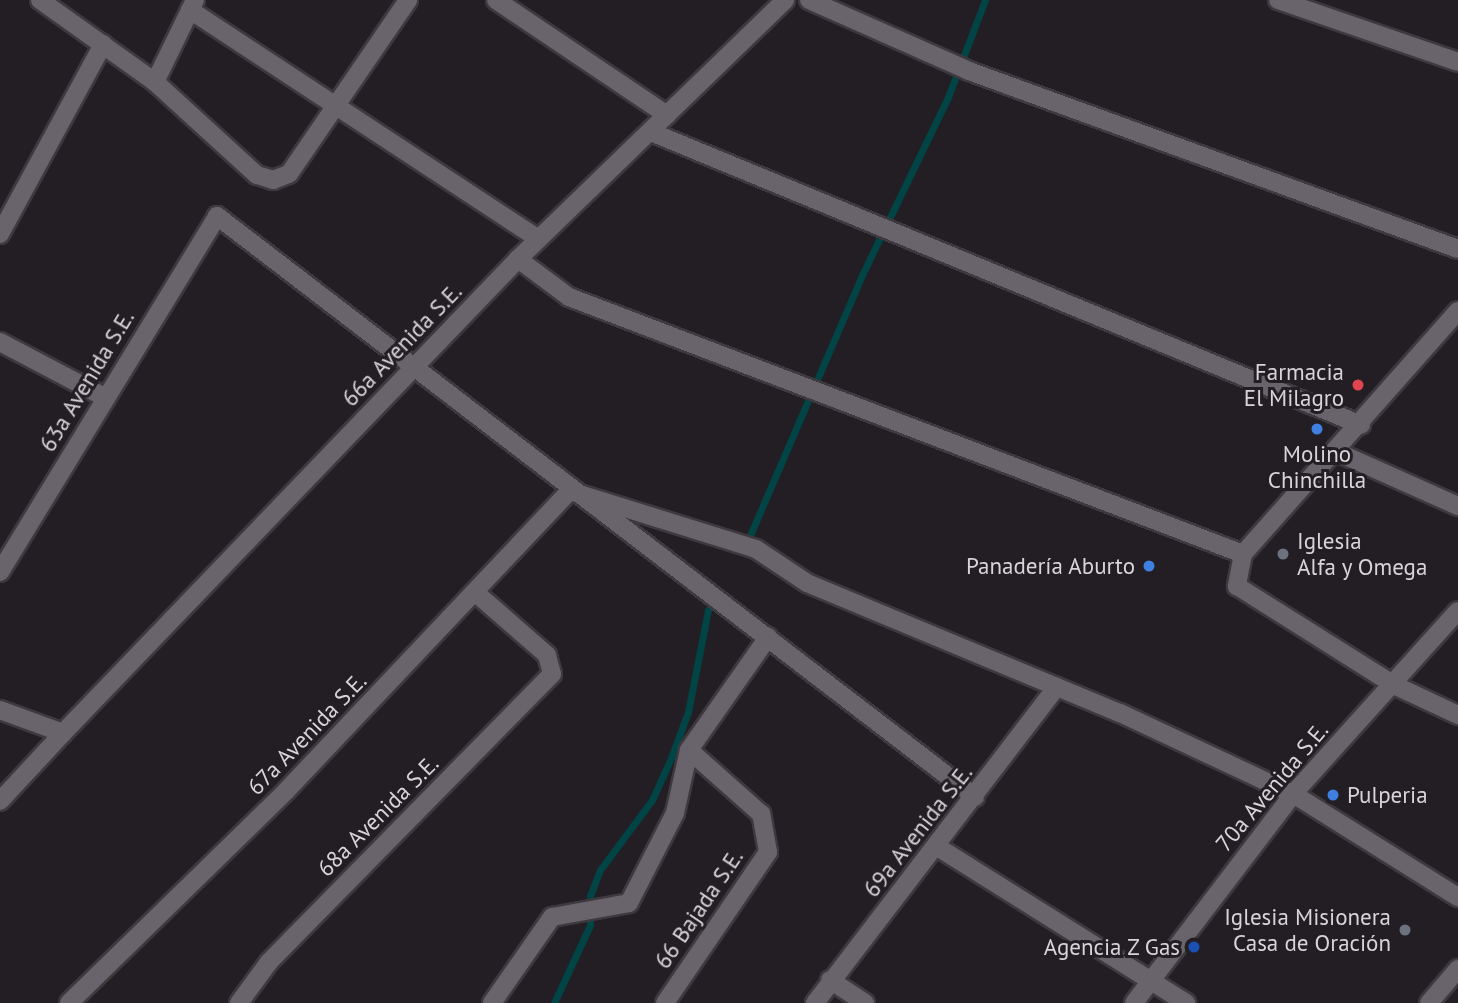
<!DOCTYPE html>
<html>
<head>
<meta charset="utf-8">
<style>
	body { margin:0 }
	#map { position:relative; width:1458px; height:1003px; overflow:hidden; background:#221e24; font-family:"PT Sans",sans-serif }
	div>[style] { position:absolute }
	.stream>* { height:7px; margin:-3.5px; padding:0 3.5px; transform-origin:3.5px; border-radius:3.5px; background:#004445 }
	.roads { filter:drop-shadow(2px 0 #3d393e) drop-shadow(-2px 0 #3d393e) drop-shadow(0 2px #3d393e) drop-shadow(0 -2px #3d393e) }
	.minor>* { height:18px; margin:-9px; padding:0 9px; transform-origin:9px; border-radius:9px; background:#69646b }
	.tertiary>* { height:18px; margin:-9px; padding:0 9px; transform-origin:9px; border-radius:9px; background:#69646b }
	.dots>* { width:19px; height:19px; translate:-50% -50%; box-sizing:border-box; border:4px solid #221e24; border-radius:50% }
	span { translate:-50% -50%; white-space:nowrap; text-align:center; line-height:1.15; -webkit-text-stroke:6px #221e24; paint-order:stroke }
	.street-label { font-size:23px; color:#d8d5d9 }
	.poi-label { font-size:23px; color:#d8d5d9 }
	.right { translate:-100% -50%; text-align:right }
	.left { translate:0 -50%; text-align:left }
</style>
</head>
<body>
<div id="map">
	<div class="stream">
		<i style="left:751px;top:533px;width:281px;rotate:-66.7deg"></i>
		<i style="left:862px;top:275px;width:198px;rotate:-64.2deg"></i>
		<i style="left:948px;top:97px;width:104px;rotate:-69.1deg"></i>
		<i style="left:554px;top:1003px;width:86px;rotate:-65.2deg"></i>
		<i style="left:590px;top:925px;width:29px;rotate:-90deg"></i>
		<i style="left:590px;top:896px;width:28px;rotate:-69deg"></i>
		<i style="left:600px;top:870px;width:87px;rotate:-53.4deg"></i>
		<i style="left:652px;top:800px;width:46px;rotate:-65.7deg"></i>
		<i style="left:671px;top:758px;width:49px;rotate:-69.7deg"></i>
		<i style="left:688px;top:712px;width:104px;rotate:-78.9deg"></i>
	</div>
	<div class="roads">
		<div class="minor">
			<i style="left:40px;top:0;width:141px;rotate:35.5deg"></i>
			<i style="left:155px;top:82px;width:138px;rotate:42.4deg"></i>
			<i style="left:257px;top:175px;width:17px;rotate:17deg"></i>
			<i style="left:273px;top:180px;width:17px;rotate:-21deg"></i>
			<i style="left:289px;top:174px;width:211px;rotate:-55.6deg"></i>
			<i style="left:496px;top:0;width:206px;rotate:33.9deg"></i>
			<i style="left:1278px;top:0;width:190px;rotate:19deg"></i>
			<i style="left:190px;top:10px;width:417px;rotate:33.3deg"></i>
			<i style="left:155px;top:82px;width:91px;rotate:-64deg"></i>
			<i style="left:651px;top:132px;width:768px;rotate:22.42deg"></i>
			<i style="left:0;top:234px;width:216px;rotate:-61.5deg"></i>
			<i style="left:518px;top:259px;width:64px;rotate:36.7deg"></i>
			<i style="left:569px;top:297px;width:721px;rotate:20.87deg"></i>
			<i style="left:0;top:342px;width:120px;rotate:27.8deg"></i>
			<i style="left:1337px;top:452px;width:133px;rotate:24.1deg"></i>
			<i style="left:1243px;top:554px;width:324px;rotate:-48.5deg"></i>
			<i style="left:1243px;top:554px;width:33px;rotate:101deg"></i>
			<i style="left:1237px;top:586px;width:186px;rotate:32.2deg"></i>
			<i style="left:1394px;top:685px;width:71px;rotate:25.1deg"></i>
			<i style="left:0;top:572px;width:417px;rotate:-58.6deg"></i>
			<i style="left:217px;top:216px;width:955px;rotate:37.47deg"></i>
			<i style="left:0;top:801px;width:93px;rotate:-47.2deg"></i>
			<i style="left:939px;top:848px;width:292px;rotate:32.1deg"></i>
			<i style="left:830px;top:980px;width:42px;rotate:33.3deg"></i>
			<i style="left:69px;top:1003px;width:303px;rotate:-44.3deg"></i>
			<i style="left:286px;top:791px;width:413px;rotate:-46.6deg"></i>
			<i style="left:570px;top:491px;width:195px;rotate:17.3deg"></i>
			<i style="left:756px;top:549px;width:61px;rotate:33.7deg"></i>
			<i style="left:807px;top:583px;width:339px;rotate:22.6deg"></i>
			<i style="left:1120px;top:713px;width:191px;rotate:25.1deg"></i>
			<i style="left:1293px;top:794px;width:195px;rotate:32deg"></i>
			<i style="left:239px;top:1003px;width:51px;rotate:-53.8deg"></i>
			<i style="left:269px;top:962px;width:404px;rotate:-45.5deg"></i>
			<i style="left:552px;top:674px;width:20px;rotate:-105deg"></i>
			<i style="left:547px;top:655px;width:93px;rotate:-138.9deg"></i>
			<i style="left:492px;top:1003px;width:105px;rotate:-55.1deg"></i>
			<i style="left:552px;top:917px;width:78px;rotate:-10.3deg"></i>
			<i style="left:629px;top:903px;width:101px;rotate:-62.9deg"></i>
			<i style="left:675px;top:813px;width:65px;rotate:-77.5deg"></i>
			<i style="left:689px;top:750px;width:138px;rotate:-55deg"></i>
			<i style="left:665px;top:1003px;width:183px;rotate:-55.7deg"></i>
			<i style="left:768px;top:852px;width:39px;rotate:-100deg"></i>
			<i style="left:761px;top:814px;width:96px;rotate:-138.4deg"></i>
			<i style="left:815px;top:1003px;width:398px;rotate:-52.6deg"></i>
			<i style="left:1134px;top:1003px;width:263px;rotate:-52.7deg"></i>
			<i style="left:1293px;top:794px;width:246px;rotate:-48deg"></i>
			<i style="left:1429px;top:1003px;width:45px;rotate:-49.5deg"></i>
		</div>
		<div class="tertiary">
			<i style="left:809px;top:0;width:175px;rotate:23.9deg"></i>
			<i style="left:969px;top:71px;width:520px;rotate:20deg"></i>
			<i style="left:0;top:710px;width:67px;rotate:20.1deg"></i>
			<i style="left:63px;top:733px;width:657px;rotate:-46.17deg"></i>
			<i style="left:518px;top:259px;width:372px;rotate:-44.1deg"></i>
		</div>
	</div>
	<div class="dots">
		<i style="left:1358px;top:385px;background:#e0444e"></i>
		<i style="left:1317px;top:429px;background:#3f7fe0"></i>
		<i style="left:1283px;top:554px;background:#6b7280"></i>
		<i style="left:1149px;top:566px;background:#3f7fe0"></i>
		<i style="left:1333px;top:795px;background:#3f7fe0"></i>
		<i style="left:1405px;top:930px;background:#6b7280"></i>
		<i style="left:1194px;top:947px;background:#1a4fb4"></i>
	</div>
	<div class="street-label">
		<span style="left:402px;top:345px;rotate:-46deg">66a Avenida S.E.</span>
		<span style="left:87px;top:381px;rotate:-59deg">63a Avenida S.E.</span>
		<span style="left:307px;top:734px;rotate:-46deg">67a Avenida S.E.</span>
		<span style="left:1272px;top:787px;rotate:-50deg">70a Avenida S.E.</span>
		<span style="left:378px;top:816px;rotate:-45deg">68a Avenida S.E.</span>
		<span style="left:918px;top:831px;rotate:-52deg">69a Avenida S.E.</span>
		<span style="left:699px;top:909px;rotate:-56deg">66 Bajada S.E.</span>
	</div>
	<div class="poi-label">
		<span class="right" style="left:1344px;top:385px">Farmacia<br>El Milagro</span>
		<span style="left:1317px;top:467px">Molino<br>Chinchilla</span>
		<span class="left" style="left:1297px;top:554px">Iglesia<br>Alfa y Omega</span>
		<span class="right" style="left:1135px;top:566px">Panadería Aburto</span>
		<span class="left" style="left:1347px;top:795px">Pulperia</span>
		<span class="right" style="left:1391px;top:930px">Iglesia Misionera<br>Casa de Oración</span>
		<span class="right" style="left:1180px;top:947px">Agencia Z Gas</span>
	</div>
</div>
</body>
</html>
